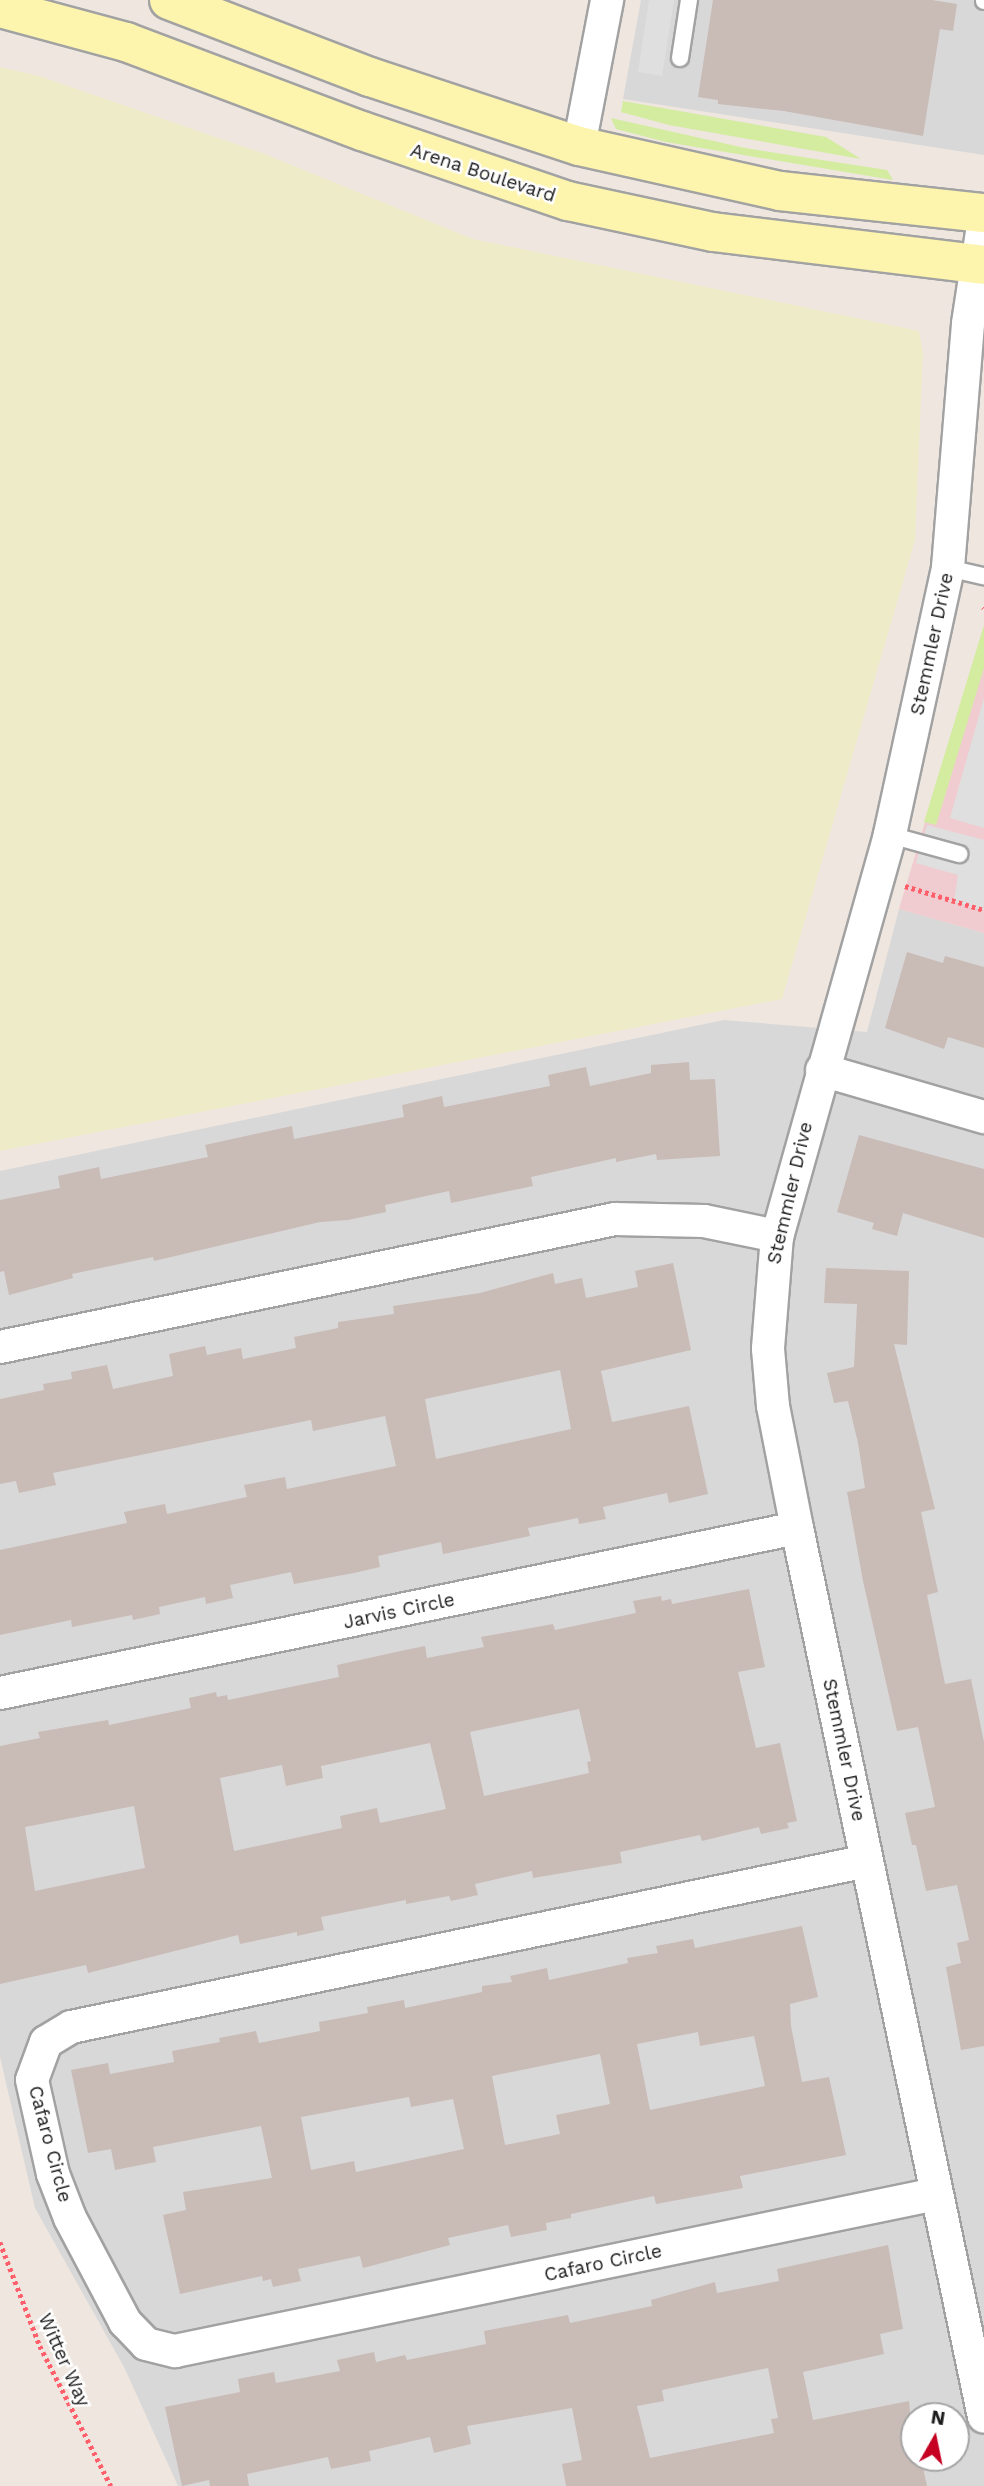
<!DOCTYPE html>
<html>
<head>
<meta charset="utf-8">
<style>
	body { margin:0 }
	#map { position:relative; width:984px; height:2486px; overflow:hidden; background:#eee6df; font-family:"Work Sans",sans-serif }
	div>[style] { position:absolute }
	.residential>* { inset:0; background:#d9d8d8 }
	.commercial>* { inset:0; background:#f0ccd1 }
	.farmland>* { inset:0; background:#eeebc8 }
	.grass>* { inset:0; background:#d3eca0 }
	.parking>* { inset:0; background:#dfdfdf }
	.building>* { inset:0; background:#c9bbb6 }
	.path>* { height:4.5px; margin-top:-2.25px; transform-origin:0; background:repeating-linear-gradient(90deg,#ff5f6a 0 3.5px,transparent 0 7px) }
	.roads { filter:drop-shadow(2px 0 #a2a2a2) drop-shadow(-2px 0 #a2a2a2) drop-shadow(0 2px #a2a2a2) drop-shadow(0 -2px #a2a2a2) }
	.lane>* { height:16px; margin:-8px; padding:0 8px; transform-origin:8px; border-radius:8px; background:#fff }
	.street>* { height:32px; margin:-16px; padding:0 16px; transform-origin:16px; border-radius:16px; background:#fff }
	.secondary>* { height:38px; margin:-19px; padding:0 19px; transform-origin:19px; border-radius:19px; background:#fdf4ad }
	span { translate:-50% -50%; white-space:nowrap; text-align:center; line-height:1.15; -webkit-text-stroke:5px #fff; paint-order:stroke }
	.street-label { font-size:19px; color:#1b1b1b }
	.north { position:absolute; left:900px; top:2402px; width:70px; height:70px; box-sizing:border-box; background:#fff; border:2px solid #a4a4a4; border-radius:50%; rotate:9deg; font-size:19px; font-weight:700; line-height:28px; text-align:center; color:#1b1b1b }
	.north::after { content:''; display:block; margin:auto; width:24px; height:32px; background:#c60022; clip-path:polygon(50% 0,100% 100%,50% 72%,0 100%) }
</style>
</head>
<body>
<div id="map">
	<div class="residential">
		<i style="clip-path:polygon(641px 0,984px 0,984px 155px,623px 99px)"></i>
		<i style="clip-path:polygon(evenodd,899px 909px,984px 933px,984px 2486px,178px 2486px,124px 2367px,35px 2208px,0 2057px,0 1171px,724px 1020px,867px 1032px,899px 909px,914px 2416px,956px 2416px,956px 2458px,914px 2458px,914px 2416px)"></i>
	</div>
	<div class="commercial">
		<i style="clip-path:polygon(984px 626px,984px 933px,899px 909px)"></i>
	</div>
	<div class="farmland">
		<i style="clip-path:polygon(0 67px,39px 76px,262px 153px,473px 239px,919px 331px,923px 353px,915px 540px,782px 999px,0 1151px)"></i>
	</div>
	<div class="grass">
		<i style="clip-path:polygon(623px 101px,826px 137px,861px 159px,669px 125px,621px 112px)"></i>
		<i style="clip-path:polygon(611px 118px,745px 148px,887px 170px,893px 180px,666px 142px,616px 129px)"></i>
		<i style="clip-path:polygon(984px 625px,984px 668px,936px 825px,924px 822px)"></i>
	</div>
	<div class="parking">
		<i style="clip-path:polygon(649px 0,674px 0,662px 76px,638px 72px)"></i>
		<i style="clip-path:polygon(984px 698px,984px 828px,950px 818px)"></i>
		<i style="clip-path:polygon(927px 825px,984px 840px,984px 910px,954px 902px,958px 875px,916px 863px)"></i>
	</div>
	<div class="building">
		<i style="clip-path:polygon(713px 0,932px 0,957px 4px,953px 31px,940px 29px,923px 136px,784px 111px,718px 104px,718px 100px,698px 97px)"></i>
		<i style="clip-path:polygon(907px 952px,943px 963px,945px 956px,984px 967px,984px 1048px,948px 1037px,944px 1049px,885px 1028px)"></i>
		<i style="clip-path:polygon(689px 1062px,690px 1080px,715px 1079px,720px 1156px,657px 1160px,656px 1154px,616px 1162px,616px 1158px,531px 1177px,533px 1186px,451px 1203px,449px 1191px,385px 1205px,386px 1212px,348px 1220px,320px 1222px,154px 1261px,153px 1257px,72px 1274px,73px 1278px,9px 1295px,4px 1271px,0 1272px,0 1200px,60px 1188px,58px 1176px,99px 1167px,101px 1179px,208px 1157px,205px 1145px,292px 1126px,294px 1139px,404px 1117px,402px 1105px,442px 1096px,444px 1107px,550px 1086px,548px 1075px,586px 1067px,590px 1086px,651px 1073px,651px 1065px)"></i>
		<i style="clip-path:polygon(859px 1135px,984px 1169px,984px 1238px,903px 1213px,897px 1236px,872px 1229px,874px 1223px,837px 1212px)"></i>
		<i style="clip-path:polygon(evenodd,673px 1263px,691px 1350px,601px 1371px,612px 1422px,689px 1406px,708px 1494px,669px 1503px,667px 1493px,603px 1507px,606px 1519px,579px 1524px,578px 1518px,528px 1528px,530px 1536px,443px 1554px,441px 1542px,378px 1556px,380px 1567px,354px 1573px,294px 1584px,291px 1572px,230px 1585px,233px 1598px,206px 1604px,205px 1597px,159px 1607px,160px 1614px,133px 1620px,132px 1615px,72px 1627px,71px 1620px,0 1635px,0 1550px,127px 1523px,124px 1512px,165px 1504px,167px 1514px,247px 1497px,244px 1485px,285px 1477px,287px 1489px,396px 1466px,385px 1416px,313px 1431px,311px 1420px,53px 1473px,56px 1485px,19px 1493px,16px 1481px,0 1484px,0 1399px,44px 1390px,43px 1384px,72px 1379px,71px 1372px,107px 1365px,113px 1389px,173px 1376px,169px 1354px,205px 1346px,207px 1355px,241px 1348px,243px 1359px,296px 1348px,294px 1337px,338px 1328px,338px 1322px,394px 1314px,393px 1306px,480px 1293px,553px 1273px,555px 1284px,582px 1278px,586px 1298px,638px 1287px,635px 1271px,673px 1263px,560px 1370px,571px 1429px,436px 1459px,425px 1399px,560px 1370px)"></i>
		<i style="clip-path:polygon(826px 1268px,909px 1271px,907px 1345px,894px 1344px,935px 1509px,921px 1512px,938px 1592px,927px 1595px,945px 1684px,971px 1679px,984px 1742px,984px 2046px,961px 2050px,946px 1967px,961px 1963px,957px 1943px,969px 1940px,957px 1885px,926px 1891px,916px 1845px,912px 1845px,905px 1813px,935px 1807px,918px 1727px,897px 1731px,863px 1581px,847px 1492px,865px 1488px,858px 1443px,848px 1401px,834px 1403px,827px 1373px,854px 1367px,857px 1304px,824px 1303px)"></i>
		<i style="clip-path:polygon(evenodd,749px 1589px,765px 1667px,738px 1672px,756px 1748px,780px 1743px,797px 1821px,787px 1823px,789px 1828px,761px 1834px,759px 1827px,702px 1841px,700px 1835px,620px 1852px,622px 1863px,533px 1878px,532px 1871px,475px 1884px,478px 1895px,451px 1901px,449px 1896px,406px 1904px,406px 1900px,321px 1917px,324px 1930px,297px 1936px,297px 1932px,240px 1944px,238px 1935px,88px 1973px,86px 1965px,0 1984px,0 1746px,40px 1738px,38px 1732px,108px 1720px,109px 1725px,191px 1708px,189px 1698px,216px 1692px,217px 1697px,227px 1695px,228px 1700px,339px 1677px,337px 1665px,396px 1652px,425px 1646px,427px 1658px,484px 1647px,481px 1637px,553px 1624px,555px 1630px,636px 1613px,633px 1601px,661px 1596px,662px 1601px,671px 1599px,672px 1604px,749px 1589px,579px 1709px,591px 1761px,587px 1762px,589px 1773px,484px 1796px,470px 1732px,579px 1709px,749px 1589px,430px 1743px,446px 1809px,380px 1823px,377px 1808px,340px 1816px,342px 1828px,234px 1851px,220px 1778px,282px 1765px,286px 1786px,323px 1778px,321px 1766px,430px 1743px,749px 1589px,134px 1806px,145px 1868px,35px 1891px,25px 1827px,134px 1806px)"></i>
		<i style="clip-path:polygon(evenodd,802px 1926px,818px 1997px,790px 2004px,791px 2026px,802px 2082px,829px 2077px,846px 2155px,740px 2176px,743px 2188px,656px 2204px,654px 2196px,571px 2214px,571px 2218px,546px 2223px,547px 2230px,511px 2237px,508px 2225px,448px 2238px,450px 2245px,363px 2268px,360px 2256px,298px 2269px,301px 2281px,273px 2287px,271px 2279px,263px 2281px,262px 2276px,180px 2294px,163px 2215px,186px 2210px,183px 2192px,272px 2178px,261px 2126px,153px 2147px,156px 2162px,115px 2170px,111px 2149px,88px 2153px,71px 2070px,108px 2063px,110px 2074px,174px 2062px,172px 2051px,220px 2042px,219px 2038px,256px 2031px,259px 2043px,320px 2031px,319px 2022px,368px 2013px,367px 2007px,404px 2000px,405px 2008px,482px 1992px,482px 1986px,512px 1982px,510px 1976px,547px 1968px,549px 1980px,628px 1963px,627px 1958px,658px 1953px,656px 1946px,693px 1939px,695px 1948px,802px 1926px,698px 2032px,700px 2046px,754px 2036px,765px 2086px,650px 2110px,637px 2044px,698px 2032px,802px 1926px,600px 2054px,610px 2104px,556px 2115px,560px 2134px,505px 2145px,492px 2076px,600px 2054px,802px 1926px,409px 2097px,411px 2107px,453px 2099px,464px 2149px,356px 2172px,354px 2161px,311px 2170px,301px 2117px,409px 2097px)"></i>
		<i style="clip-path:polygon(evenodd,888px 2245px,903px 2329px,880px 2334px,884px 2354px,803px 2372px,813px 2420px,909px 2401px,914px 2458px,921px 2458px,927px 2486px,566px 2486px,562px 2464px,582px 2460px,572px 2408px,467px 2426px,471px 2444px,434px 2453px,430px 2437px,369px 2451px,371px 2461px,331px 2469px,328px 2457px,247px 2474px,249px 2486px,210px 2486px,209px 2480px,182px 2486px,165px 2407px,240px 2392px,238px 2379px,274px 2372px,276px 2383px,340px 2371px,337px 2360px,374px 2352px,376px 2362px,405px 2355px,407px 2360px,486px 2344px,484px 2331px,568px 2315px,570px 2323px,652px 2306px,651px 2300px,715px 2282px,717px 2293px,779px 2281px,777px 2269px,888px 2245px,768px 2368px,778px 2418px,771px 2419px,774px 2433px,650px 2458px,637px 2406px,664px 2401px,662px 2390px,768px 2368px)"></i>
	</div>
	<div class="path">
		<i style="left:983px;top:607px;width:1px;rotate:45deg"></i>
		<i style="left:905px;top:886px;width:83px;rotate:16.9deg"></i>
		<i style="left:0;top:2242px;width:111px;rotate:69deg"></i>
		<i style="left:40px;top:2346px;width:157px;rotate:63.1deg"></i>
	</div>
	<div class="roads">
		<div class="lane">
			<i style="left:984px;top:0;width:1px;rotate:90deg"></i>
			<i style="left:680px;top:58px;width:59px;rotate:-81.2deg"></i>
			<i style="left:948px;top:568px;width:37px;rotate:13deg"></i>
			<i style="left:890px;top:835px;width:72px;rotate:15.4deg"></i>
		</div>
		<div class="street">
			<i style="left:579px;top:146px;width:149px;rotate:-79.1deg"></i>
			<i style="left:984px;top:219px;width:106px;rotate:98.7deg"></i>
			<i style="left:968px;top:324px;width:245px;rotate:94.7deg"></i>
			<i style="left:948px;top:568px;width:273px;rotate:102.3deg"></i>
			<i style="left:890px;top:835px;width:417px;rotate:105.7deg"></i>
			<i style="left:777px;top:1236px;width:113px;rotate:94.6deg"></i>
			<i style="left:768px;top:1349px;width:57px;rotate:85deg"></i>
			<i style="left:773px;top:1406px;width:124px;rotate:78.9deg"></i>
			<i style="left:797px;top:1528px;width:908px;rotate:78.12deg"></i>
			<i style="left:822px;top:1070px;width:169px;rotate:16.2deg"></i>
			<i style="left:0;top:1347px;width:628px;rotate:-11.76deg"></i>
			<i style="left:615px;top:1219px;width:89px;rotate:1.3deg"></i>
			<i style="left:704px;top:1221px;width:75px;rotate:11.6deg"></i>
			<i style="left:0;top:1693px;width:814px;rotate:-11.7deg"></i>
			<i style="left:867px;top:1861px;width:813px;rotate:168.22deg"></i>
			<i style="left:71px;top:2027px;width:29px;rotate:149deg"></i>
			<i style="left:46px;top:2042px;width:40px;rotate:110.2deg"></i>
			<i style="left:32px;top:2080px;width:96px;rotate:77.4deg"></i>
			<i style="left:53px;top:2174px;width:47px;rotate:68.9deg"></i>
			<i style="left:70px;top:2218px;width:118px;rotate:62.1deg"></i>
			<i style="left:125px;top:2322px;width:30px;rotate:46deg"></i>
			<i style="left:146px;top:2344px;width:30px;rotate:14deg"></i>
			<i style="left:175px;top:2351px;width:777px;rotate:-11.66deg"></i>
		</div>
		<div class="secondary">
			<i style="left:169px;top:0;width:215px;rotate:21deg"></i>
			<i style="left:370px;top:77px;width:220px;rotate:18.3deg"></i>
			<i style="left:579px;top:146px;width:206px;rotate:12.6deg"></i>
			<i style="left:780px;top:191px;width:205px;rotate:6.2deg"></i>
			<i style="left:0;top:8px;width:131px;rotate:15.1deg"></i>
			<i style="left:126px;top:42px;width:252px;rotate:20.7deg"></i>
			<i style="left:362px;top:131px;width:218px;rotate:18.8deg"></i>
			<i style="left:568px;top:201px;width:148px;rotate:12.1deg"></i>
			<i style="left:713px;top:232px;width:273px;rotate:6.9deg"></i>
		</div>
	</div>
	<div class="street-label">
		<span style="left:483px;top:173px;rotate:18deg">Arena Boulevard</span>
		<span style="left:932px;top:644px;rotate:-78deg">Stemmler Drive</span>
		<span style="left:790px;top:1193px;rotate:-77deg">Stemmler Drive</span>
		<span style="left:399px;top:1611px;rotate:-12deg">Jarvis Circle</span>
		<span style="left:844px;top:1750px;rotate:78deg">Stemmler Drive</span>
		<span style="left:50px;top:2144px;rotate:75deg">Cafaro Circle</span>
		<span style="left:603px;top:2263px;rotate:-12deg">Cafaro Circle</span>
		<span style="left:64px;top:2360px;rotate:66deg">Witter Way</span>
	</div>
	<div class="north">N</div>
</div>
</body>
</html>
